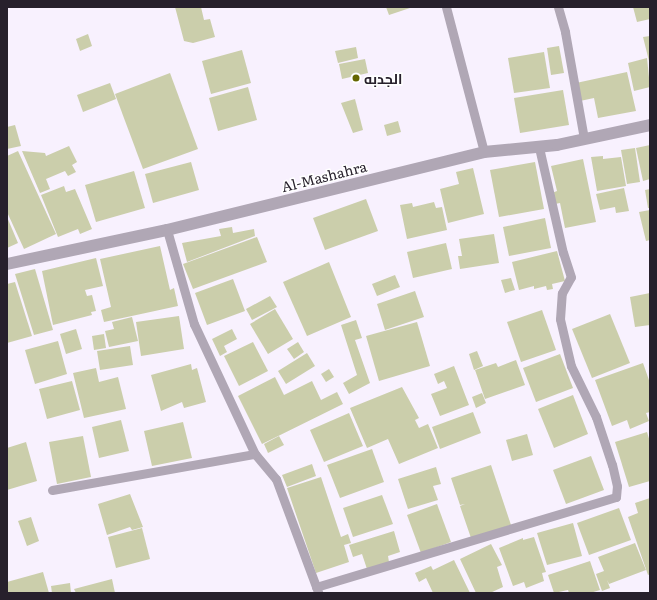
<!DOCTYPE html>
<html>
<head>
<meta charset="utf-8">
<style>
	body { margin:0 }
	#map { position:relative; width:657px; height:600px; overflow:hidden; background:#f8f1fe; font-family:Literata,Cairo,serif }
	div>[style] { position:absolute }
	.building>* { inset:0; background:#cbceab }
	.service>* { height:9px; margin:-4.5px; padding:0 4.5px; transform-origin:4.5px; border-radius:4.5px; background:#b0a7b5 }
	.minor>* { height:12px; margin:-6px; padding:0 6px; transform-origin:6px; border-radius:6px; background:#b0a7b5 }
	.dots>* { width:11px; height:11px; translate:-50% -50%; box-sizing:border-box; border:2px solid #fff; border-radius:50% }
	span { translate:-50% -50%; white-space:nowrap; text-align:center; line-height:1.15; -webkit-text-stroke:3px #fff; paint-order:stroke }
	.poi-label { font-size:14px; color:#27202c; font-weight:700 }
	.left { translate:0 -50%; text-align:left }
	.street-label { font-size:14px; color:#27202c }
	.frame { position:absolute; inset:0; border:8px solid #27202c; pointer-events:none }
</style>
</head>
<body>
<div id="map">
	<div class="building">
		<i style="clip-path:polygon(175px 7px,201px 7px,204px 20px,210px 19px,215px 37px,193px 43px,184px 41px)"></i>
		<i style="clip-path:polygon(386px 7px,413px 7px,389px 15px)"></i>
		<i style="clip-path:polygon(633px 7px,650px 7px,650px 19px,637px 22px)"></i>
		<i style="clip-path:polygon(88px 34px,92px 46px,80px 51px,76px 39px)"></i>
		<i style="clip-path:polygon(650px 36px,650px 61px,649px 61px,643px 37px)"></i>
		<i style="clip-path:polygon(559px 46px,564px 73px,551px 75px,547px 48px)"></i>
		<i style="clip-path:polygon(356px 47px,358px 58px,338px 63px,335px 51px)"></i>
		<i style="clip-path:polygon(242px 50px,251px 83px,211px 94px,202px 61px)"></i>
		<i style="clip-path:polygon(544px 52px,550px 88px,514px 93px,508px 58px)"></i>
		<i style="clip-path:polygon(647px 58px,650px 87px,634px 91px,628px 63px)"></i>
		<i style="clip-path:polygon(365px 59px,368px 73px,342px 79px,339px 64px)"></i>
		<i style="clip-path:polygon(627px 72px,636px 111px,598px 118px,594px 98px,580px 101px,576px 83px)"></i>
		<i style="clip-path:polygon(170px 73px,198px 149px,143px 169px,115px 94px)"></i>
		<i style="clip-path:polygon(110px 83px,116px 99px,83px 112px,77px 95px)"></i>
		<i style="clip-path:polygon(248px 87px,257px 120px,218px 131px,209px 98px)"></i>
		<i style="clip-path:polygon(563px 90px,569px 125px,520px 133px,514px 98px)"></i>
		<i style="clip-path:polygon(355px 99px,363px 130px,353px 133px,341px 103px)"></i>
		<i style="clip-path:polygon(398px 121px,401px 132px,387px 136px,384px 125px)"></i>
		<i style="clip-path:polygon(15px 125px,21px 146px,7px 149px,7px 127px)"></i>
		<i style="clip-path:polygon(650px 145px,650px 179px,643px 181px,636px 148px)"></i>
		<i style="clip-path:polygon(69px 146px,77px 162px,72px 165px,76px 172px,68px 176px,65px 171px,46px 179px,50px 189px,40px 193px,22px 151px,45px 153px,46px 156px)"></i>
		<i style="clip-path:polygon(635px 148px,640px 182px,627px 184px,621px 150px)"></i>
		<i style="clip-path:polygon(18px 151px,56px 234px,24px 249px,7px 212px,7px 156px)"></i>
		<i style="clip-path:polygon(603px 156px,603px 159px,621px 157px,626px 186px,597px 191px,591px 157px)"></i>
		<i style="clip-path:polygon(583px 159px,596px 222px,565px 228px,560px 203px,555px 204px,552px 193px,557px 191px,551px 166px)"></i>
		<i style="clip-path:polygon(191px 162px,199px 190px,153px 203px,145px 174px)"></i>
		<i style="clip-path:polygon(535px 162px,544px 209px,499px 217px,490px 170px)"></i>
		<i style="clip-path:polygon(473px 168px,484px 214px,448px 223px,440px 189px,459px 184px,456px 172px)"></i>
		<i style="clip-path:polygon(134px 171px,145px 208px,96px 222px,85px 185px)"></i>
		<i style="clip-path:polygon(64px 186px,66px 192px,75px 189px,92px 229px,80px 234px,78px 229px,58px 237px,41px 195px)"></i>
		<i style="clip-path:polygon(624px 188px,629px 211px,616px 213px,615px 207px,600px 210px,596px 194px)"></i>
		<i style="clip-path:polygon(650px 189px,650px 208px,648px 208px,645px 190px)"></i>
		<i style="clip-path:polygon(366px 199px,378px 231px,325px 250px,313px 218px)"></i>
		<i style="clip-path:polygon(434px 202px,436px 208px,442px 207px,447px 230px,407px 239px,400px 205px,412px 203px,413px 207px)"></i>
		<i style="clip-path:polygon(650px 210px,650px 240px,646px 241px,639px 212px)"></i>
		<i style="clip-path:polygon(7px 217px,18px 243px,7px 248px)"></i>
		<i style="clip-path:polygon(545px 218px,551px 248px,509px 256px,503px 227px)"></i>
		<i style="clip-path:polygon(232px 227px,233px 233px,254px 229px,255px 236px,187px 262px,182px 243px,221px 236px,219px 229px)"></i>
		<i style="clip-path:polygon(494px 234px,499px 263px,460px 269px,458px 256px,462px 256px,459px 239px)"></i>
		<i style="clip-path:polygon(257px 237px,267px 262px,193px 289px,183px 264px)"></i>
		<i style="clip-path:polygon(446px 243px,452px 269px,413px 278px,407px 252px)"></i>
		<i style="clip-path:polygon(160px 246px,170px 290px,174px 288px,178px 306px,104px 322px,101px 310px,111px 307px,100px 259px)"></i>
		<i style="clip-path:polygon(557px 251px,565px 281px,552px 284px,553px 289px,547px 290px,546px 286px,534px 289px,534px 286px,519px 290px,512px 262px)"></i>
		<i style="clip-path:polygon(96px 258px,103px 286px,85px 290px,87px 296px,92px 295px,96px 311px,91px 312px,92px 315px,53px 325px,42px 271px)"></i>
		<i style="clip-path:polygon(329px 262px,351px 317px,307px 336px,283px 282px)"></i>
		<i style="clip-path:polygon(35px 269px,53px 330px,34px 335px,15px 274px)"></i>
		<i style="clip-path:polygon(395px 275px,400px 287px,377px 296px,372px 284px)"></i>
		<i style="clip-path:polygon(511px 278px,515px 290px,505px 293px,501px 280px)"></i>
		<i style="clip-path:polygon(233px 279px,245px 311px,207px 325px,195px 293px)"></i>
		<i style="clip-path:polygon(15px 282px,32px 336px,7px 343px,7px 284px)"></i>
		<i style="clip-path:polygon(415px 291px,424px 317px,385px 330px,377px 304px)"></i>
		<i style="clip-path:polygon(650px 293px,650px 325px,635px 327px,630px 297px)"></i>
		<i style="clip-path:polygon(270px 296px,277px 307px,252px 320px,246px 309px)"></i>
		<i style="clip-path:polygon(275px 309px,293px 339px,268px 354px,250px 324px)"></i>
		<i style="clip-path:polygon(542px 310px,556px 350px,521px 362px,507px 322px)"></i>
		<i style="clip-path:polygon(610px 314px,630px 363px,592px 378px,572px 329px)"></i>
		<i style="clip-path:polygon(179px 316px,184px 349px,141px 356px,136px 322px)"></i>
		<i style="clip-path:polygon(132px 317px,138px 341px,109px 347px,105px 331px,114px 329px,112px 322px)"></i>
		<i style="clip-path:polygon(356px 320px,362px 338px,355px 340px,370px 383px,349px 394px,343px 383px,357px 375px,341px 325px)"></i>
		<i style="clip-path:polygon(417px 322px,430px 366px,379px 381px,366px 336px)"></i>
		<i style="clip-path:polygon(76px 329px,82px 349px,66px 354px,60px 334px)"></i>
		<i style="clip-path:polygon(232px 329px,237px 339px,224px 346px,227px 352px,220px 356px,212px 339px)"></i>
		<i style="clip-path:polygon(104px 334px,106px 348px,94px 350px,92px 336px)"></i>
		<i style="clip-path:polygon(58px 341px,67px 374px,35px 384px,25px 350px)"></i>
		<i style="clip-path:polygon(253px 342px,268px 371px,239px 386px,224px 356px)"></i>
		<i style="clip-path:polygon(298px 342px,304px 352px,294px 359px,287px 349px)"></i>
		<i style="clip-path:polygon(130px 346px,133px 365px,100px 370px,97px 351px)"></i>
		<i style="clip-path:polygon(477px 351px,483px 366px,474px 370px,469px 354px)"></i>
		<i style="clip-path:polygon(307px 353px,315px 366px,286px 384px,278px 371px)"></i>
		<i style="clip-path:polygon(560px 354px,573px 388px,536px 402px,523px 368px)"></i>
		<i style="clip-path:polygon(516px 360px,525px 385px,485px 399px,475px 370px,496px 363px,498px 367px)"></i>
		<i style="clip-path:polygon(643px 363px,650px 383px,650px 412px,646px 413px,649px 421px,630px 429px,627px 420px,612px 426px,595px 380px)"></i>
		<i style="clip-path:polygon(191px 364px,192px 370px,197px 368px,206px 402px,184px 408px,182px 402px,161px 411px,151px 375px)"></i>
		<i style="clip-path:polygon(454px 366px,469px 405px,440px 416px,431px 394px,447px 388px,444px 381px,438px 384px,434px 374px)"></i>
		<i style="clip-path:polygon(96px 368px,99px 382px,118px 377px,126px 409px,84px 418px,73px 373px)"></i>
		<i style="clip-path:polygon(329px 369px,334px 377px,326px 382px,321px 374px)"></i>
		<i style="clip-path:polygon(275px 377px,284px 395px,312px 381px,321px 400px,337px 392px,343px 404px,262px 444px,238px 396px)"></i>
		<i style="clip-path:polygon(72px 381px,80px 410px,47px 419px,39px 389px)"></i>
		<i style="clip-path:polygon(402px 387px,419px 418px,415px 420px,419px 428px,428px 424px,438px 448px,399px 464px,388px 439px,367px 448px,350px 408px)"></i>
		<i style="clip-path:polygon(482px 393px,486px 403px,476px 408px,472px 397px)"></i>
		<i style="clip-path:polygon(573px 395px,588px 434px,554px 448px,538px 409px)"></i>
		<i style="clip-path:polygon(473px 412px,481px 433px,440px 449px,432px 427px)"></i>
		<i style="clip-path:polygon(349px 413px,363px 446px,324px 462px,310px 430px)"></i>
		<i style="clip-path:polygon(121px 420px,129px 451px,99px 458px,92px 427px)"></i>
		<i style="clip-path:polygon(183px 422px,192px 458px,152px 466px,144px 431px)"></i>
		<i style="clip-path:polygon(647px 432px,650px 442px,650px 481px,629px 487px,615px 442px)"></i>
		<i style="clip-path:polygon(527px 434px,533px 455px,512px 461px,506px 440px)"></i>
		<i style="clip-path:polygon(83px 436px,91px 477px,57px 484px,49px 442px)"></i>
		<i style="clip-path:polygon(279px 436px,284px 445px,268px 453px,264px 444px)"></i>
		<i style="clip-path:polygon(26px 442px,37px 481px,7px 490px,7px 448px)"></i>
		<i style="clip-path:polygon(372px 449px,384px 482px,340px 498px,327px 465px)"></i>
		<i style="clip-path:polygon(591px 456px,604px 490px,566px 504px,553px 470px)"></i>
		<i style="clip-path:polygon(312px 464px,316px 476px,287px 487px,282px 475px)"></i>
		<i style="clip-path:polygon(491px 465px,511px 525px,471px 538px,460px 506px,465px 504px,460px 505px,451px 478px)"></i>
		<i style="clip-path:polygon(436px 467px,441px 484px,433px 486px,438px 500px,408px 509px,398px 479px)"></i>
		<i style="clip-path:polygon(321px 477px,341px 537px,348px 534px,351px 543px,344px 545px,349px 562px,316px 573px,287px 488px)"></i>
		<i style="clip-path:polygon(130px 494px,143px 527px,132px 530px,130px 527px,107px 535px,98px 504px)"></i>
		<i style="clip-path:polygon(382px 495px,393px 524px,353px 537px,343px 508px)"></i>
		<i style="clip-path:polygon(650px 498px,650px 574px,648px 575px,628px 517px,638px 513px,635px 503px)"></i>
		<i style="clip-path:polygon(437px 504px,451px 542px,421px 553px,407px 515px)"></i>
		<i style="clip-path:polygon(619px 508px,631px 540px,589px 555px,577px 523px)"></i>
		<i style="clip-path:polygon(31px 517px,39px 541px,27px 546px,18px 521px)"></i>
		<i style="clip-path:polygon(573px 523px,582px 556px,547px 565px,537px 533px)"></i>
		<i style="clip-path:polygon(142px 528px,150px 559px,116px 568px,108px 537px)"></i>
		<i style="clip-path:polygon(394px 531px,400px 552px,388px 556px,389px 562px,367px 569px,362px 554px,353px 557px,349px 545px)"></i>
		<i style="clip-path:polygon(534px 537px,546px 572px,542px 573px,544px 581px,526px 588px,524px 582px,513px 586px,499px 548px,523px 538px,523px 540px)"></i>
		<i style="clip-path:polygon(635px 543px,646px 570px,609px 584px,607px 580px,610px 588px,602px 591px,596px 574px,604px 571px,598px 557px)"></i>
		<i style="clip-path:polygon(491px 544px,502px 565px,497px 567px,503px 587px,490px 593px,476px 593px,460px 559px)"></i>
		<i style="clip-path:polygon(454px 560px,470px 593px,433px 593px,426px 578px,419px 582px,415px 573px,431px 566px,433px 570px)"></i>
		<i style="clip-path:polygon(590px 561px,600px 590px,590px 593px,569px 593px,568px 590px,554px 593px,548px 575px)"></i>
		<i style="clip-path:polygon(43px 572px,49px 593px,7px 593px,7px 582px)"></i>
		<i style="clip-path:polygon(112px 579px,115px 593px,76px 593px,74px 589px)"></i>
		<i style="clip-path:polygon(70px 583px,71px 593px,52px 593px,51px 586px)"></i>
	</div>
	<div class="service">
		<i style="left:446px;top:7px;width:150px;rotate:75.3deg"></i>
		<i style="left:558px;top:7px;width:26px;rotate:74deg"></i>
		<i style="left:565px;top:32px;width:109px;rotate:79.9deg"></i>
		<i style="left:167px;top:230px;width:98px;rotate:74deg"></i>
		<i style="left:194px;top:324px;width:144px;rotate:64.9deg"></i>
		<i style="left:255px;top:454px;width:33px;rotate:50deg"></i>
		<i style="left:276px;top:479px;width:121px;rotate:69.6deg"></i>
		<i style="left:52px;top:490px;width:206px;rotate:-10.1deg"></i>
		<i style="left:316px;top:587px;width:313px;rotate:-16.7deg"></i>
		<i style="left:616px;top:497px;width:11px;rotate:-85deg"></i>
		<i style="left:617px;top:486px;width:22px;rotate:-103deg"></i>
		<i style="left:612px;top:465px;width:51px;rotate:-108.4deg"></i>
		<i style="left:596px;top:417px;width:57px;rotate:-116.1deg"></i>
		<i style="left:571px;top:366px;width:48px;rotate:-103.2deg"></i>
		<i style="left:560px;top:319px;width:26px;rotate:-86deg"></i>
		<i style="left:562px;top:293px;width:18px;rotate:-61deg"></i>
		<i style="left:571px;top:277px;width:25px;rotate:-108deg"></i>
		<i style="left:563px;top:253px;width:109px;rotate:-102.8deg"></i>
	</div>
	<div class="minor">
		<i style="left:7px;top:264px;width:164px;rotate:-12deg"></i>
		<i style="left:167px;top:230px;width:326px;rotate:-13.8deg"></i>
		<i style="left:484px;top:152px;width:73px;rotate:-5.5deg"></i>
		<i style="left:557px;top:145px;width:95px;rotate:-12.1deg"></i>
	</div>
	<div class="dots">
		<i style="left:356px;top:78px;background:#646600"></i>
	</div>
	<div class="poi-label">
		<span class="left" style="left:364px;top:78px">الجدبه</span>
	</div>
	<div class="street-label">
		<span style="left:324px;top:176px;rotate:-14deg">Al-Mashahra</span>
	</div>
	<div class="frame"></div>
</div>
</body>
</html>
